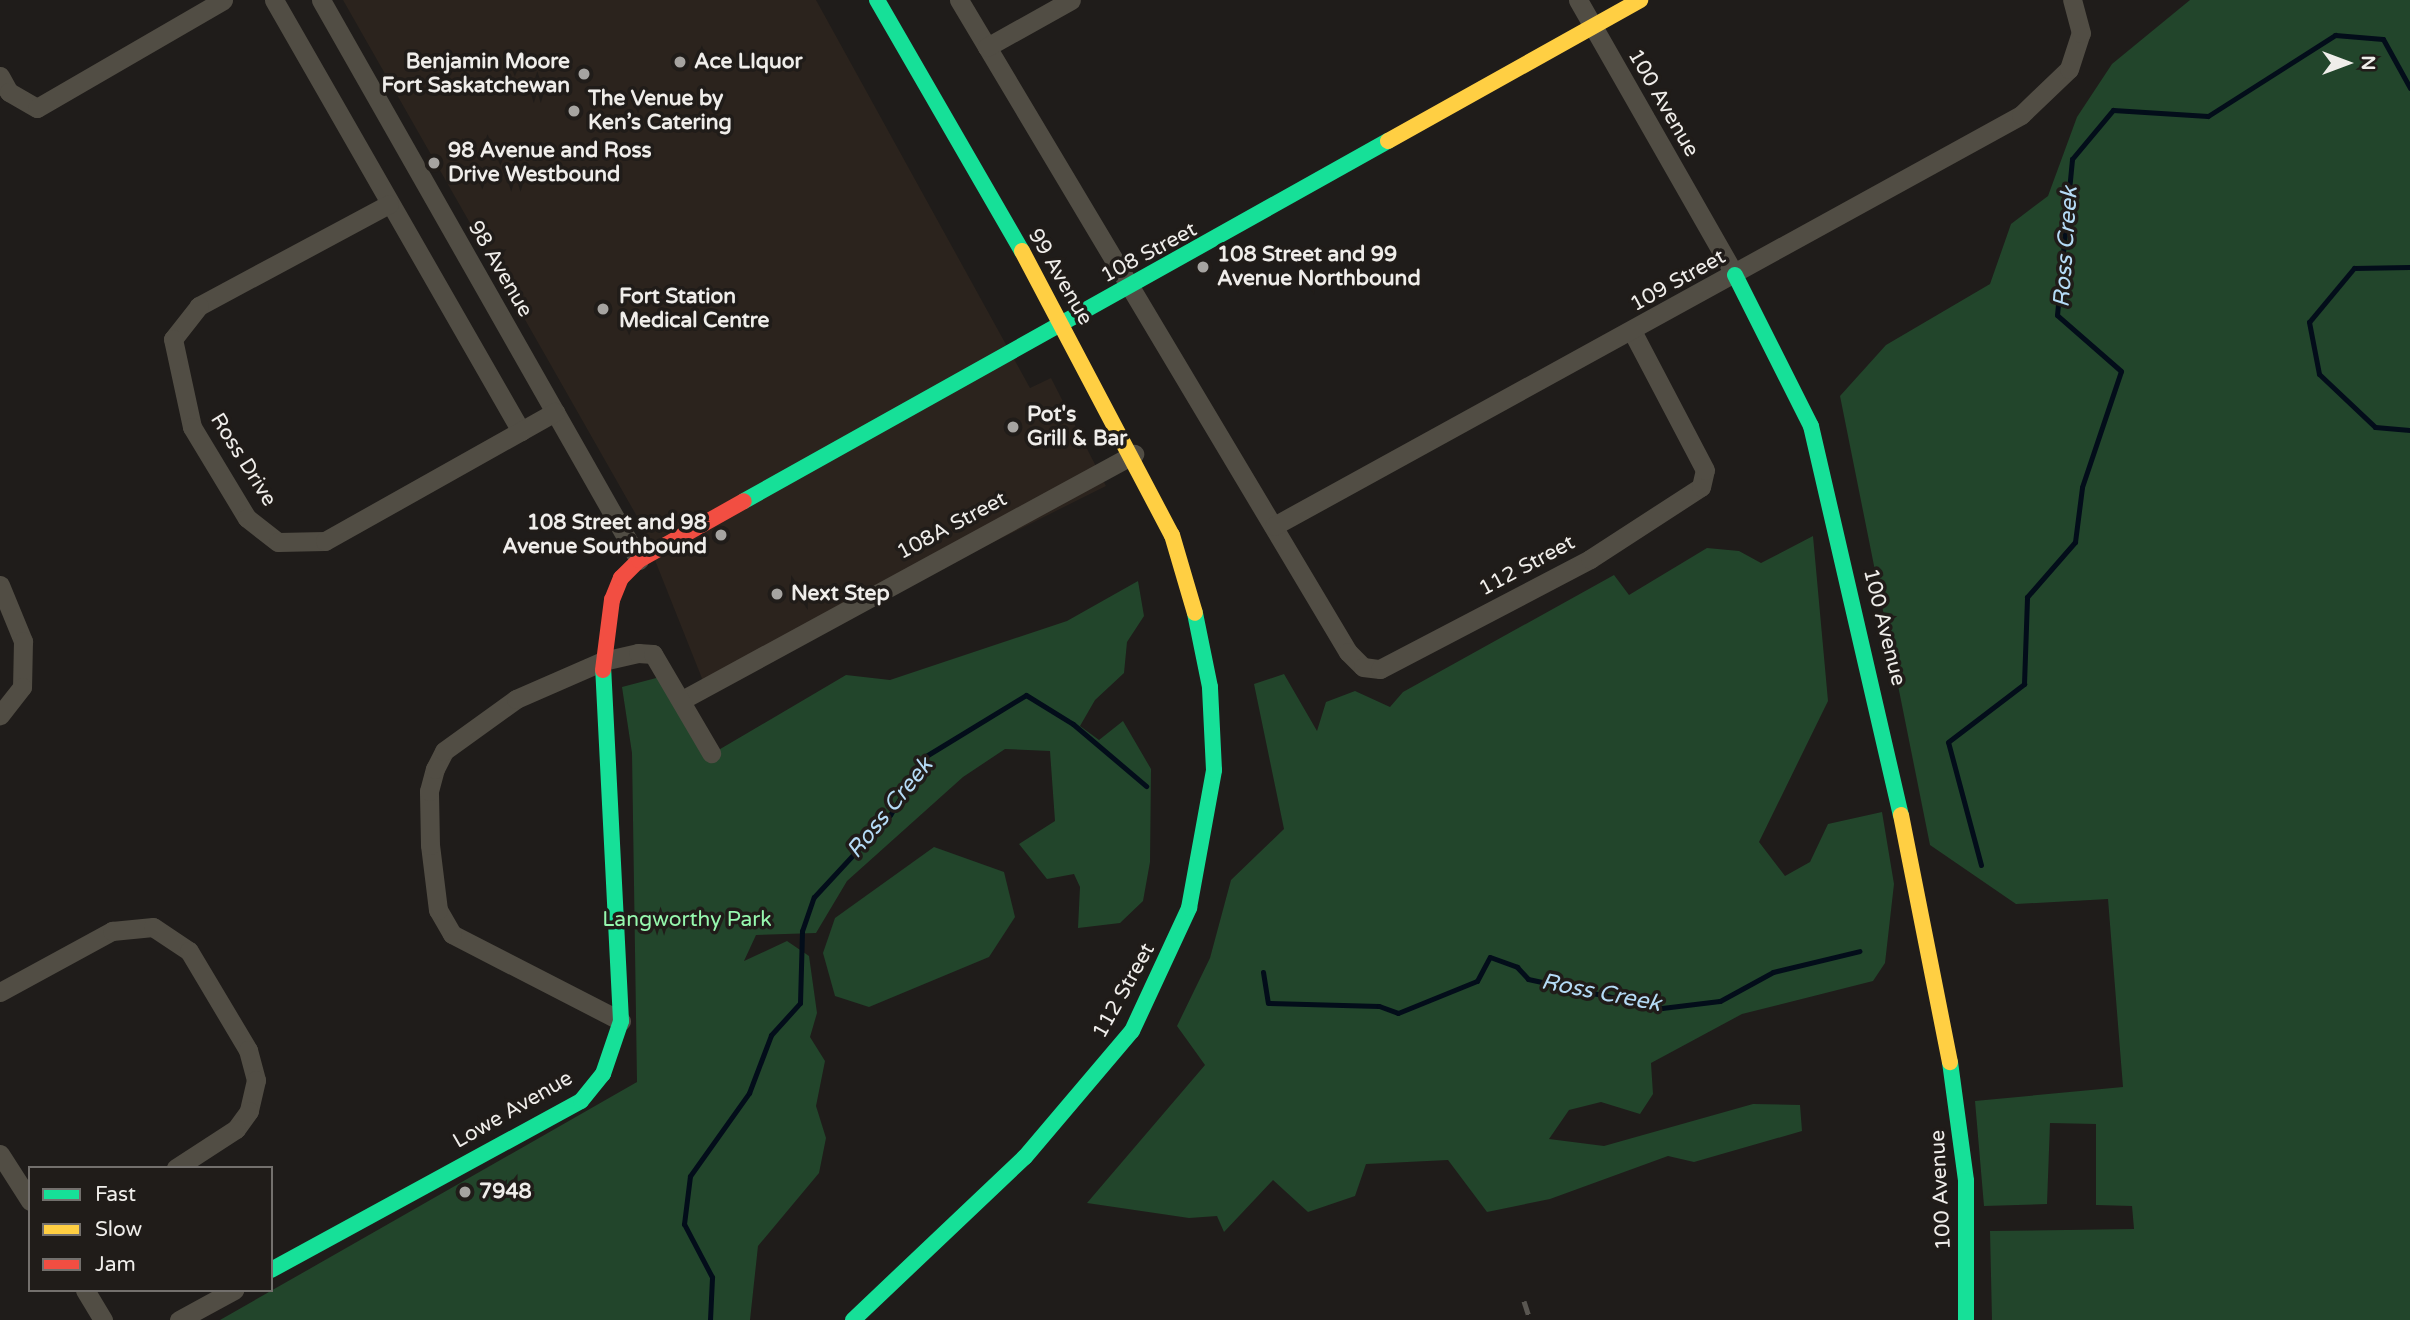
<!DOCTYPE html>
<html>
<head>
<meta charset="utf-8">
<style>
	body { margin:0 }
	#map { position:relative; width:2410px; height:1320px; overflow:hidden; background:#1f1c1a; font-family:"Varela Round",sans-serif }
	div>[style] { position:absolute }
	.built>* { inset:0; background:#2b231d }
	.green>* { inset:0; background:#22452b }
	.stream>* { height:5px; margin:-2.5px; padding:0 2.5px; transform-origin:2.5px; border-radius:2.5px; background:#030d1a }
	.street>* { height:19px; margin:-9.5px; padding:0 9.5px; transform-origin:9.5px; border-radius:9.5px; background:#514d44 }
	.fast>* { height:16px; margin:-8px; padding:0 8px; transform-origin:8px; border-radius:8px; background:#16e098 }
	.slow>* { height:16px; margin:-8px; padding:0 8px; transform-origin:8px; border-radius:8px; background:#ffcf43 }
	.jam>* { height:16px; margin:-8px; padding:0 8px; transform-origin:8px; border-radius:8px; background:#f24e42 }
	.rail>* { height:5px; margin-top:-2.5px; transform-origin:0; background:repeating-linear-gradient(90deg,#595651 0 14px,transparent 0 21px) }
	.dots>* { width:19px; height:19px; translate:-50% -50%; box-sizing:border-box; border:4px solid #201c19; border-radius:50% }
	span { translate:-50% -50%; white-space:nowrap; text-align:center; line-height:1.15; -webkit-text-stroke:7px #201c19; paint-order:stroke }
	.poi-label { font-size:21px; color:#efedea; font-weight:700 }
	.right { translate:-100% -50%; text-align:right }
	.left { translate:0 -50%; text-align:left }
	.street-label { font-size:21px; color:#efedea }
	.park-label { font-size:21px; color:#96f8ae }
	.water-label { font-size:23px; color:#b5dbf6; font-style:italic }
	.legend { position:absolute; left:28px; top:1166px; width:245px; height:126px; box-sizing:border-box; background:#201c19; border:2px solid #73706d; margin:0; padding:9px 12px; list-style:none; font-size:21px; color:#efedea }
	.legend li { display:flex; align-items:center; gap:14px; height:35px }
	.legend b { width:35px; border:2px solid #73706d }
	.north { position:absolute; left:2312px; top:28px; width:70px; height:70px; -webkit-text-stroke:5px #201c19; paint-order:stroke; rotate:90deg; font-size:19px; font-weight:700; line-height:28px; text-align:center; color:#efedea }
	.north::after { content:''; display:block; margin:auto; width:24px; height:32px; background:#efedea; clip-path:polygon(50% 0,100% 100%,50% 72%,0 100%) }
</style>
</head>
<body>
<div id="map">
	<div class="built">
		<i style="clip-path:polygon(343px 0,816px 0,1030px 388px,1051px 378px,1106px 486px,705px 686px,639px 520px)"></i>
	</div>
	<div class="green">
		<i style="clip-path:polygon(2190px 0,2410px 0,2410px 1320px,1992px 1320px,1990px 1231px,2134px 1229px,2132px 1206px,2096px 1205px,2096px 1124px,2050px 1123px,2047px 1204px,1984px 1206px,1975px 1101px,2123px 1087px,2108px 899px,2016px 904px,1930px 845px,1840px 396px,1886px 345px,1990px 284px,2011px 224px,2048px 196px,2077px 117px,2112px 64px)"></i>
		<i style="clip-path:polygon(1813px 536px,1828px 701px,1759px 842px,1785px 876px,1810px 862px,1828px 824px,1882px 812px,1894px 884px,1885px 963px,1873px 981px,1742px 1014px,1651px 1063px,1653px 1094px,1640px 1114px,1601px 1102px,1569px 1110px,1549px 1139px,1604px 1146px,1753px 1104px,1800px 1105px,1802px 1131px,1694px 1162px,1668px 1156px,1550px 1199px,1487px 1212px,1448px 1160px,1366px 1164px,1355px 1196px,1308px 1212px,1273px 1180px,1224px 1232px,1217px 1216px,1189px 1218px,1087px 1203px,1205px 1065px,1177px 1026px,1210px 958px,1231px 880px,1284px 829px,1254px 684px,1284px 674px,1317px 731px,1326px 702px,1355px 691px,1390px 707px,1403px 692px,1614px 575px,1629px 595px,1707px 548px,1739px 551px,1761px 563px)"></i>
		<i style="clip-path:polygon(1138px 581px,1144px 616px,1127px 642px,1124px 673px,1095px 700px,1080px 726px,1099px 740px,1123px 721px,1151px 769px,1150px 862px,1143px 901px,1120px 923px,1078px 928px,1080px 887px,1074px 874px,1047px 879px,1019px 844px,1055px 821px,1050px 751px,1005px 749px,963px 777px,847px 881px,816px 933px,756px 935px,744px 961px,787px 941px,809px 956px,817px 1013px,810px 1037px,825px 1061px,816px 1106px,826px 1138px,819px 1173px,758px 1246px,750px 1320px,220px 1320px,637px 1082px,632px 753px,622px 687px,660px 677px,710px 755px,846px 675px,890px 680px,1067px 621px)"></i>
		<i style="clip-path:polygon(934px 847px,1004px 872px,1015px 917px,989px 957px,869px 1007px,835px 996px,823px 953px,835px 918px)"></i>
	</div>
	<div class="stream">
		<i style="left:2410px;top:267px;width:56px;rotate:179deg"></i>
		<i style="left:2354px;top:268px;width:70px;rotate:129.8deg"></i>
		<i style="left:2309px;top:322px;width:53px;rotate:79.1deg"></i>
		<i style="left:2319px;top:374px;width:77px;rotate:43.4deg"></i>
		<i style="left:2375px;top:427px;width:35px;rotate:5deg"></i>
		<i style="left:1981px;top:865px;width:127px;rotate:-105deg"></i>
		<i style="left:1948px;top:742px;width:96px;rotate:-37.3deg"></i>
		<i style="left:2024px;top:684px;width:87px;rotate:-88deg"></i>
		<i style="left:2027px;top:597px;width:73px;rotate:-48.9deg"></i>
		<i style="left:2075px;top:542px;width:55px;rotate:-82.7deg"></i>
		<i style="left:2082px;top:487px;width:122px;rotate:-71.4deg"></i>
		<i style="left:2121px;top:371px;width:85px;rotate:-138.8deg"></i>
		<i style="left:2057px;top:315px;width:157px;rotate:-84.5deg"></i>
		<i style="left:2072px;top:159px;width:64px;rotate:-50.1deg"></i>
		<i style="left:2113px;top:110px;width:95px;rotate:3.6deg"></i>
		<i style="left:2208px;top:116px;width:151px;rotate:-32.5deg"></i>
		<i style="left:2335px;top:35px;width:48px;rotate:4.8deg"></i>
		<i style="left:2383px;top:39px;width:56px;rotate:61.1deg"></i>
		<i style="left:1263px;top:972px;width:31px;rotate:81deg"></i>
		<i style="left:1268px;top:1003px;width:111px;rotate:1.5deg"></i>
		<i style="left:1379px;top:1006px;width:20px;rotate:20deg"></i>
		<i style="left:1398px;top:1013px;width:85px;rotate:-22.1deg"></i>
		<i style="left:1477px;top:981px;width:27px;rotate:-62deg"></i>
		<i style="left:1490px;top:957px;width:29px;rotate:20deg"></i>
		<i style="left:1517px;top:967px;width:16px;rotate:47deg"></i>
		<i style="left:1528px;top:979px;width:137px;rotate:12.2deg"></i>
		<i style="left:1662px;top:1008px;width:58px;rotate:-6.9deg"></i>
		<i style="left:1720px;top:1001px;width:60px;rotate:-28.7deg"></i>
		<i style="left:1773px;top:972px;width:89px;rotate:-13.6deg"></i>
		<i style="left:710px;top:1320px;width:43px;rotate:-87.3deg"></i>
		<i style="left:712px;top:1277px;width:60px;rotate:-117.8deg"></i>
		<i style="left:684px;top:1224px;width:48px;rotate:-82.9deg"></i>
		<i style="left:690px;top:1176px;width:102px;rotate:-54.6deg"></i>
		<i style="left:749px;top:1093px;width:62px;rotate:-69.2deg"></i>
		<i style="left:771px;top:1035px;width:43px;rotate:-47.8deg"></i>
		<i style="left:800px;top:1003px;width:72px;rotate:-88.4deg"></i>
		<i style="left:802px;top:931px;width:36px;rotate:-71deg"></i>
		<i style="left:814px;top:897px;width:112px;rotate:-47.2deg"></i>
		<i style="left:890px;top:815px;width:69px;rotate:-58.6deg"></i>
		<i style="left:926px;top:756px;width:117px;rotate:-31.4deg"></i>
		<i style="left:1026px;top:695px;width:55px;rotate:31.7deg"></i>
		<i style="left:1073px;top:724px;width:96px;rotate:40.3deg"></i>
	</div>
	<div class="street">
		<i style="left:274px;top:0;width:497px;rotate:60.2deg"></i>
		<i style="left:321px;top:0;width:644px;rotate:60.41deg"></i>
		<i style="left:959px;top:0;width:759px;rotate:59.18deg"></i>
		<i style="left:1348px;top:652px;width:21px;rotate:45deg"></i>
		<i style="left:1363px;top:667px;width:17px;rotate:7deg"></i>
		<i style="left:1380px;top:669px;width:237px;rotate:-27.6deg"></i>
		<i style="left:1590px;top:559px;width:132px;rotate:-33deg"></i>
		<i style="left:1701px;top:487px;width:17px;rotate:-77deg"></i>
		<i style="left:1705px;top:470px;width:155px;rotate:-117.7deg"></i>
		<i style="left:1578px;top:0;width:317px;rotate:60.3deg"></i>
		<i style="left:987px;top:47px;width:96px;rotate:-29.2deg"></i>
		<i style="left:0;top:76px;width:18px;rotate:61deg"></i>
		<i style="left:9px;top:92px;width:32px;rotate:30deg"></i>
		<i style="left:37px;top:108px;width:215px;rotate:-30.1deg"></i>
		<i style="left:389px;top:204px;width:216px;rotate:151.8deg"></i>
		<i style="left:199px;top:306px;width:42px;rotate:128.2deg"></i>
		<i style="left:173px;top:339px;width:90px;rotate:77.8deg"></i>
		<i style="left:192px;top:427px;width:106px;rotate:58.9deg"></i>
		<i style="left:247px;top:518px;width:39px;rotate:38deg"></i>
		<i style="left:278px;top:542px;width:47px;rotate:-1.2deg"></i>
		<i style="left:325px;top:541px;width:264px;rotate:-29.3deg"></i>
		<i style="left:1274px;top:526px;width:853px;rotate:-28.82deg"></i>
		<i style="left:2021px;top:115px;width:66px;rotate:-43.8deg"></i>
		<i style="left:2069px;top:69px;width:38px;rotate:-72deg"></i>
		<i style="left:2081px;top:33px;width:34px;rotate:-105deg"></i>
		<i style="left:0;top:585px;width:61px;rotate:67.7deg"></i>
		<i style="left:23px;top:641px;width:46px;rotate:91.2deg"></i>
		<i style="left:22px;top:687px;width:36px;rotate:128deg"></i>
		<i style="left:682px;top:700px;width:515px;rotate:-28.56deg"></i>
		<i style="left:0;top:992px;width:128px;rotate:-28.6deg"></i>
		<i style="left:112px;top:931px;width:41px;rotate:-5.6deg"></i>
		<i style="left:153px;top:927px;width:43px;rotate:33.7deg"></i>
		<i style="left:189px;top:951px;width:115px;rotate:59.2deg"></i>
		<i style="left:248px;top:1050px;width:31px;rotate:75deg"></i>
		<i style="left:256px;top:1080px;width:32px;rotate:103deg"></i>
		<i style="left:249px;top:1111px;width:22px;rotate:126deg"></i>
		<i style="left:236px;top:1129px;width:72px;rotate:147deg"></i>
		<i style="left:621px;top:1021px;width:190px;rotate:-152.8deg"></i>
		<i style="left:452px;top:934px;width:28px;rotate:-120deg"></i>
		<i style="left:438px;top:910px;width:65px;rotate:-97deg"></i>
		<i style="left:430px;top:845px;width:54px;rotate:-91.1deg"></i>
		<i style="left:429px;top:791px;width:23px;rotate:-75deg"></i>
		<i style="left:435px;top:769px;width:20px;rotate:-63deg"></i>
		<i style="left:444px;top:751px;width:89px;rotate:-35.8deg"></i>
		<i style="left:516px;top:699px;width:95px;rotate:-23.6deg"></i>
		<i style="left:603px;top:661px;width:36px;rotate:-13deg"></i>
		<i style="left:638px;top:653px;width:15px;rotate:4deg"></i>
		<i style="left:653px;top:654px;width:115px;rotate:59.6deg"></i>
		<i style="left:0;top:1154px;width:56px;rotate:57.4deg"></i>
		<i style="left:85px;top:1290px;width:35px;rotate:59deg"></i>
		<i style="left:179px;top:1320px;width:63px;rotate:-28.6deg"></i>
	</div>
	<div class="fast">
		<i style="left:877px;top:0;width:290px;rotate:60deg"></i>
		<i style="left:1735px;top:275px;width:169px;rotate:63.3deg"></i>
		<i style="left:1811px;top:426px;width:399px;rotate:77deg"></i>
		<i style="left:744px;top:501px;width:738px;rotate:-29.21deg"></i>
		<i style="left:1950px;top:1062px;width:120px;rotate:82.3deg"></i>
		<i style="left:1966px;top:1181px;width:139px;rotate:90deg"></i>
		<i style="left:271px;top:1270px;width:353px;rotate:-28.6deg"></i>
		<i style="left:581px;top:1101px;width:35px;rotate:-51deg"></i>
		<i style="left:603px;top:1074px;width:56px;rotate:-71.2deg"></i>
		<i style="left:621px;top:1021px;width:351px;rotate:-92.9deg"></i>
		<i style="left:853px;top:1320px;width:237px;rotate:-43.5deg"></i>
		<i style="left:1025px;top:1157px;width:165px;rotate:-49.7deg"></i>
		<i style="left:1132px;top:1031px;width:136px;rotate:-65.1deg"></i>
		<i style="left:1189px;top:908px;width:140px;rotate:-79.7deg"></i>
		<i style="left:1214px;top:770px;width:83px;rotate:-92.8deg"></i>
		<i style="left:1210px;top:687px;width:76px;rotate:-101.5deg"></i>
	</div>
	<div class="slow">
		<i style="left:1388px;top:141px;width:289px;rotate:-29.2deg"></i>
		<i style="left:1022px;top:251px;width:321px;rotate:62.2deg"></i>
		<i style="left:1172px;top:535px;width:81px;rotate:73.6deg"></i>
		<i style="left:1901px;top:815px;width:252px;rotate:78.8deg"></i>
	</div>
	<div class="jam">
		<i style="left:603px;top:670px;width:71px;rotate:-82.7deg"></i>
		<i style="left:612px;top:600px;width:24px;rotate:-68deg"></i>
		<i style="left:621px;top:578px;width:25px;rotate:-45deg"></i>
		<i style="left:639px;top:560px;width:120px;rotate:-29.3deg"></i>
	</div>
	<div class="rail">
		<i style="left:1524px;top:1301px;width:20px;rotate:72deg"></i>
	</div>
	<div class="dots">
		<i style="left:680px;top:62px;background:#a6a4a1"></i>
		<i style="left:584px;top:74px;background:#a6a4a1"></i>
		<i style="left:574px;top:111px;background:#a6a4a1"></i>
		<i style="left:434px;top:163px;background:#a6a4a1"></i>
		<i style="left:1203px;top:267px;background:#a6a4a1"></i>
		<i style="left:603px;top:309px;background:#a6a4a1"></i>
		<i style="left:1013px;top:427px;background:#a6a4a1"></i>
		<i style="left:721px;top:535px;background:#a6a4a1"></i>
		<i style="left:777px;top:594px;background:#a6a4a1"></i>
		<i style="left:465px;top:1192px;background:#a6a4a1"></i>
	</div>
	<div class="poi-label">
		<span class="right" style="left:570px;top:74px">Benjamin Moore<br>Fort Saskatchewan</span>
		<span class="left" style="left:694px;top:62px">Ace LIquor</span>
		<span class="left" style="left:588px;top:111px">The Venue by<br>Ken’s Catering</span>
		<span class="left" style="left:448px;top:163px">98 Avenue and Ross<br>Drive Westbound</span>
		<span class="left" style="left:1217px;top:267px">108 Street and 99<br>Avenue Northbound</span>
		<span class="left" style="left:619px;top:309px">Fort Station<br>Medical Centre</span>
		<span class="left" style="left:1027px;top:427px">Pot's<br>Grill &amp; Bar</span>
		<span class="right" style="left:707px;top:535px">108 Street and 98<br>Avenue Southbound</span>
		<span class="left" style="left:791px;top:594px">Next Step</span>
		<span class="left" style="left:479px;top:1192px">7948</span>
	</div>
	<div class="street-label">
		<span style="left:1663px;top:103px;rotate:60deg">100 Avenue</span>
		<span style="left:1149px;top:253px;rotate:-28deg">108 Street</span>
		<span style="left:500px;top:269px;rotate:60deg">98 Avenue</span>
		<span style="left:1060px;top:277px;rotate:60deg">99 Avenue</span>
		<span style="left:1678px;top:281px;rotate:-29deg">109 Street</span>
		<span style="left:243px;top:460px;rotate:58deg">Ross Drive</span>
		<span style="left:952px;top:526px;rotate:-28deg">108A Street</span>
		<span style="left:1527px;top:566px;rotate:-28deg">112 Street</span>
		<span style="left:1884px;top:627px;rotate:76deg">100 Avenue</span>
		<span style="left:1124px;top:991px;rotate:-61deg">112 Street</span>
		<span style="left:513px;top:1110px;rotate:-30deg">Lowe Avenue</span>
		<span style="left:1941px;top:1190px;rotate:-93deg">100 Avenue</span>
	</div>
	<div class="park-label">
		<span style="left:687px;top:920px">Langworthy Park</span>
	</div>
	<div class="water-label">
		<span style="left:2066px;top:247px;rotate:-86deg">Ross Creek</span>
		<span style="left:890px;top:808px;rotate:-51deg">Ross Creek</span>
		<span style="left:1601px;top:993px;rotate:11deg">Ross Creek</span>
	</div>
	<ul class="legend">
	<li><b style="height:9px;background:#16e098"></b>Fast</li>
	<li><b style="height:9px;background:#ffcf43"></b>Slow</li>
	<li><b style="height:9px;background:#f24e42"></b>Jam</li>
	</ul>
	<div class="north">N</div>
</div>
</body>
</html>
